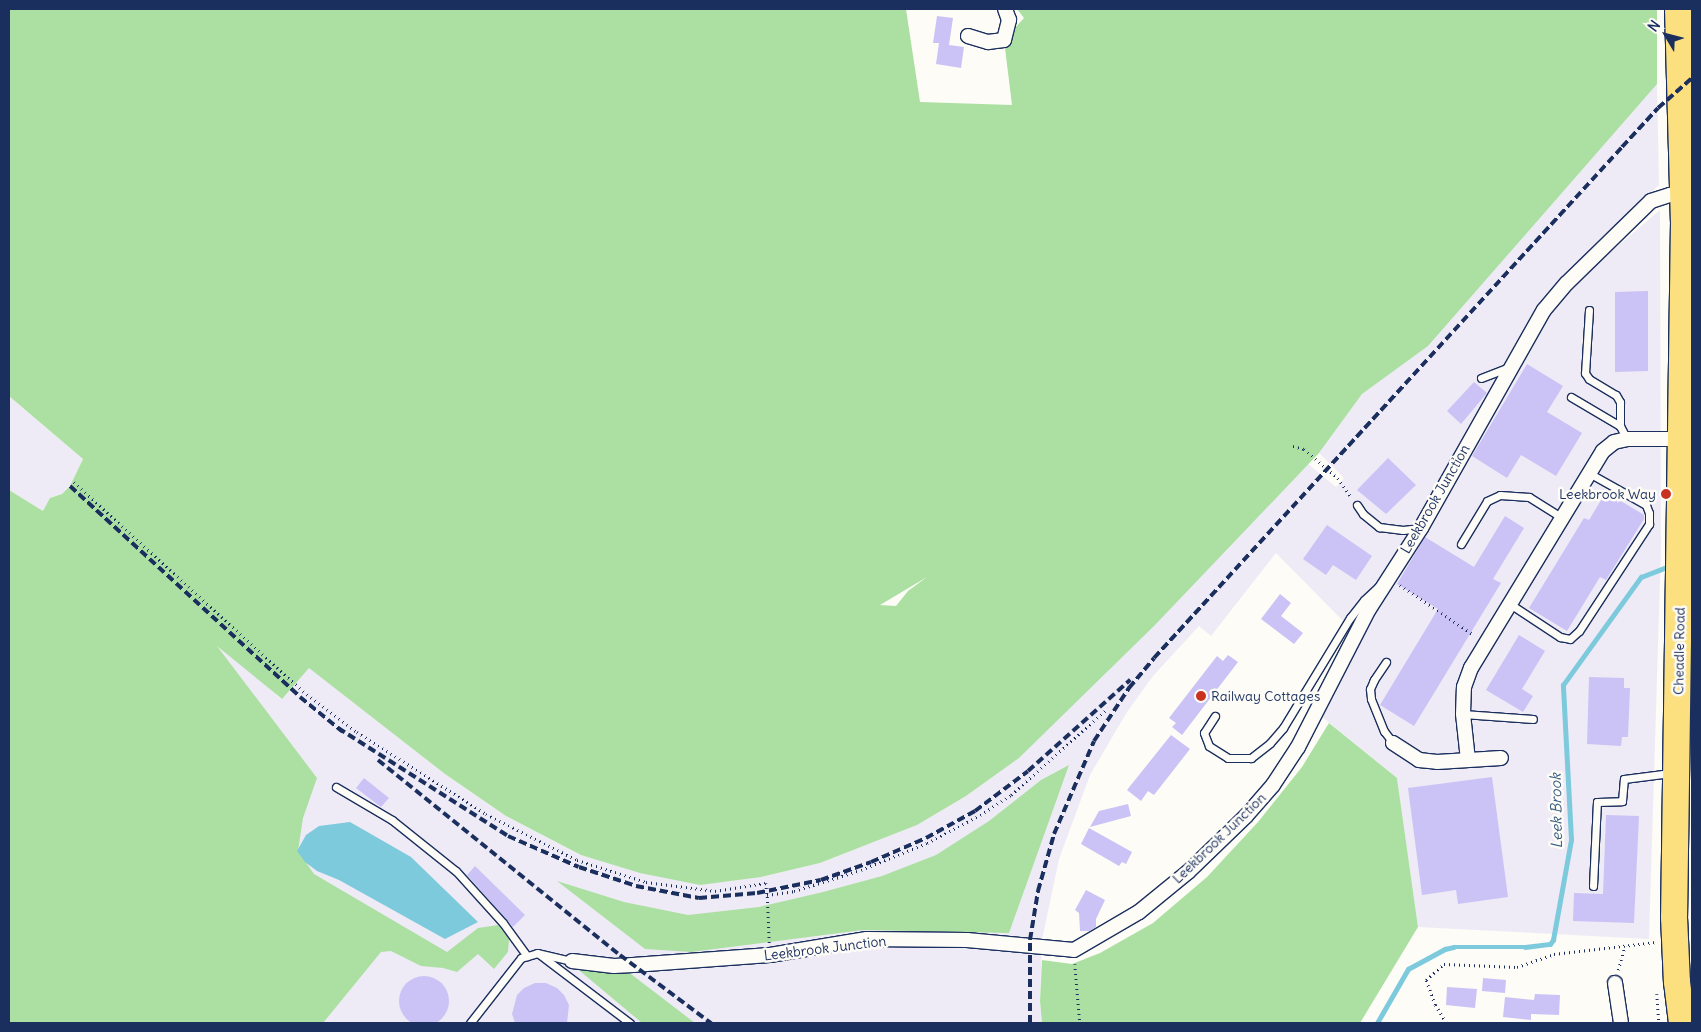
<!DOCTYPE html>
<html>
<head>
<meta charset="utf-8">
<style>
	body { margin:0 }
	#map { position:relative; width:1701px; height:1032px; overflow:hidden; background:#fdfcf7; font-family:Delius,sans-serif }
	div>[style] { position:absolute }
	.built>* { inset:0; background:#eeebf6 }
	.green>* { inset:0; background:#ace0a2 }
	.water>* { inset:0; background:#7ecadd }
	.stream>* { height:4.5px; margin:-2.25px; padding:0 2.25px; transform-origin:2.25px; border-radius:2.25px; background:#7ecadd }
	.building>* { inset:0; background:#cbc3f5 }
	.round { border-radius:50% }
	.path>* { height:2.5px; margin-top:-1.25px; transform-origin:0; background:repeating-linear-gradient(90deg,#1b2f5e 0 1px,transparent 0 5px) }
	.roads { filter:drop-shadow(1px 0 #1b2f5e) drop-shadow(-1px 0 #1b2f5e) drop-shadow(0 1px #1b2f5e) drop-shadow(0 -1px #1b2f5e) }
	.lane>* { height:7px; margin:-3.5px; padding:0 3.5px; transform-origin:3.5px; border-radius:3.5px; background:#fdfcf7 }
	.street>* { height:14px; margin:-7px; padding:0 7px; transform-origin:7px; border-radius:7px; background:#fdfcf7 }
	.highway>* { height:26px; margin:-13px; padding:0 13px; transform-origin:13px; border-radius:13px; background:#fce080 }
	.rail>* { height:4px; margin-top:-2px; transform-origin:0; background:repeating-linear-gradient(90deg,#1b2f5e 0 8px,transparent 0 12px) }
	.dots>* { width:14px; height:14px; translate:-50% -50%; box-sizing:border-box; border:2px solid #fdfcf7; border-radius:50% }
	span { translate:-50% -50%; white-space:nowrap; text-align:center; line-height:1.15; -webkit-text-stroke:5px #fdfcf7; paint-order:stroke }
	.poi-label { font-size:14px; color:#1b2f5e }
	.right { translate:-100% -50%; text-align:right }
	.left { translate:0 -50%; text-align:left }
	.street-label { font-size:14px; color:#1b2f5e }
	.water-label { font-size:15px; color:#395e84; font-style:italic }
	.frame { position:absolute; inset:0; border:10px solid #1b2f5e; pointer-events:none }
	.north { position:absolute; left:1641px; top:10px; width:50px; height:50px; -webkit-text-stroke:4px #fdfcf7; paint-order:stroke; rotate:307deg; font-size:14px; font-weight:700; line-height:20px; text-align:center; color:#1b2f5e }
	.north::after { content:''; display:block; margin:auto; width:18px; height:22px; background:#1b2f5e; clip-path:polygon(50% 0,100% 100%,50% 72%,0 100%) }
</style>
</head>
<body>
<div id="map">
	<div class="built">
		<i style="clip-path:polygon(1648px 66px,1657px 84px,1659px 185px,1617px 225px,1554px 300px,1660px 210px,1661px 547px,1649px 939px,1418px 927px,1397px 778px,1310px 707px,1352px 630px,1276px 553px,1211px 636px,1199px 626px,1153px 676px,1127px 712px,1090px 775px,1059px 859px,1042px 940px,1040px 1001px,1042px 1023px,9px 1023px,43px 511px,9px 490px,9px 396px,83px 459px,70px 486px,62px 494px,50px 498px,281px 699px,309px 667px,445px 774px,506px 816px,581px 855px,761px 877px,820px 863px,917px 825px,966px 796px,1019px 758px,1307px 463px,1336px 487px,1344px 478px,1319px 453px,1432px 298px)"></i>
	</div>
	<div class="green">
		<i style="clip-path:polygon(evenodd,9px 9px,906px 9px,920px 102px,1012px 105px,1004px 40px,1024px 18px,1017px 9px,1657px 9px,1657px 84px,1428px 346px,1362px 394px,1319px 453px,1155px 625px,1019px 758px,966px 796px,917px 825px,820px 863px,761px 877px,700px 885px,640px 873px,581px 855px,506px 816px,445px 774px,309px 668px,282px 699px,217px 646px,317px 778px,303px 818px,298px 851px,314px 874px,447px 952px,478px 928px,498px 925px,509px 939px,508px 952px,494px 969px,478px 954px,457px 972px,443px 968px,421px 966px,391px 951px,381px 952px,323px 1023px,9px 1023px,9px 490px,43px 511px,50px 498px,62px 494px,70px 486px,83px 459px,9px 396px,9px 9px,927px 577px,908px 591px,896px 606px,880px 605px,927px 577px)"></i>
		<i style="clip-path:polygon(1329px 723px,1397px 778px,1418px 927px,1360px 1023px,1042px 1023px,1040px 1001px,1042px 960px,1072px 964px,1100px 953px,1153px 923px,1207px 877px,1258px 822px,1302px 767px)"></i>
		<i style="clip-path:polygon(1069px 765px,1009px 933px,863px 930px,691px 952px,645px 949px,557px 881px,624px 902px,688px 915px,759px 907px,823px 892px,882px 876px,936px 855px,989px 821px,1041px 780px)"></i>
		<i style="clip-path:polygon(574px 966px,627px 971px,695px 1023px,642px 1023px)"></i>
	</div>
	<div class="water">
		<i style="clip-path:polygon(350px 822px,411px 857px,478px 922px,445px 939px,339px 880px,317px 871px,305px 862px,297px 851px,306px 835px,319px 826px)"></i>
	</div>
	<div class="stream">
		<i style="left:1377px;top:1023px;width:62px;rotate:-60.1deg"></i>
		<i style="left:1408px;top:969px;width:42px;rotate:-28.4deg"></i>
		<i style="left:1445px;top:949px;width:9px;rotate:-13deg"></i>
		<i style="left:1454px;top:947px;width:71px"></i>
		<i style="left:1525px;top:947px;width:25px;rotate:-7deg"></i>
		<i style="left:1550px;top:944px;width:5px;rotate:-53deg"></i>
		<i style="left:1553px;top:940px;width:102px;rotate:-79.8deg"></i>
		<i style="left:1571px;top:840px;width:155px;rotate:-93deg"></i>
		<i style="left:1563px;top:685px;width:133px;rotate:-54.2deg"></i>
		<i style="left:1641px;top:577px;width:31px;rotate:-21deg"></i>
	</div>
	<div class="building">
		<i style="clip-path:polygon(937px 16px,953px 18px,949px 45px,964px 47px,961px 68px,936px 64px,939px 43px,933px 43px)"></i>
		<i style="clip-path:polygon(1648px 291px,1648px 371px,1615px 372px,1615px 292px)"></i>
		<i style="clip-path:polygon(1527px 364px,1563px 386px,1547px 412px,1582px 433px,1556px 476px,1521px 455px,1507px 478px,1472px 456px)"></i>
		<i style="clip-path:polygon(1474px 382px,1487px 393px,1461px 424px,1447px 411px)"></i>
		<i style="clip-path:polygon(1388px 458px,1416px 485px,1386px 514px,1357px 490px)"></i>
		<i style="clip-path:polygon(1606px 492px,1644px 515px,1644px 519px,1606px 580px,1600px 577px,1567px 631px,1529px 608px,1584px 518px,1589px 520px)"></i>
		<i style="clip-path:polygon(1505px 516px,1524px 528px,1493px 579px,1501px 583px,1414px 726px,1380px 705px,1438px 609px,1397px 584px,1425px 537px,1474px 567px)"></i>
		<i style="clip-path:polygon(1327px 525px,1372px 556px,1356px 580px,1333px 565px,1326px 575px,1303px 559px)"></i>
		<i style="clip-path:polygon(1280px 594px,1291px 603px,1281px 616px,1303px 633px,1294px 644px,1261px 619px)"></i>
		<i style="clip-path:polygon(1519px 635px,1545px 651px,1522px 689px,1533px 696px,1523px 712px,1486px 690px)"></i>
		<i style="clip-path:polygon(1228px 655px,1238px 662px,1182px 735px,1172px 727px,1176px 723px,1169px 718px,1217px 656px,1223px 661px)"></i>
		<i style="clip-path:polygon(1589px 677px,1624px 678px,1624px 688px,1630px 688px,1628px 737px,1622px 737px,1621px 746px,1587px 744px)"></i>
		<i style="clip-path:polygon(1171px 735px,1190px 749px,1154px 795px,1148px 791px,1141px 801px,1127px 790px)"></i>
		<i style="clip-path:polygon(1492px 777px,1508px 897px,1458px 904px,1456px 890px,1422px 895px,1408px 788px)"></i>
		<i style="clip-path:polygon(364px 778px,389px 798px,381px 807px,356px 788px)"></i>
		<i style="clip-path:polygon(1128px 804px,1131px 816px,1090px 827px,1099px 811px)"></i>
		<i style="clip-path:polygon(1606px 815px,1639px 816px,1634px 923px,1573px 921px,1574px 893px,1603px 894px)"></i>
		<i style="clip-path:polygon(1089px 828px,1132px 852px,1126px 864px,1122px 862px,1119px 866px,1081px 844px)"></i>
		<i style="clip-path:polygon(475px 866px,525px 915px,513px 927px,467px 875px)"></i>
		<i style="clip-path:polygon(1086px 890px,1105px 900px,1096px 919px,1096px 927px,1089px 931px,1080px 931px,1079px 913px,1075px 910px)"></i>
		<i class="round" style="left:399px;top:976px;width:50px;height:50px"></i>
		<i style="clip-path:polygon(1483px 978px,1506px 980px,1505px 993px,1482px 991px)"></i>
		<i style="clip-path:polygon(535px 983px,546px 983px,557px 988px,564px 995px,569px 1005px,567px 1023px,515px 1023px,512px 1014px,517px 995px,524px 988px)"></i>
		<i style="clip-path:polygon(1447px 987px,1477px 989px,1475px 1008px,1446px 1005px)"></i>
		<i style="clip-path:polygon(1535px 994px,1560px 995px,1559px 1015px,1531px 1014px,1531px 1020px,1503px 1017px,1505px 997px,1534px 1000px)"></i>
	</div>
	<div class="path">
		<i style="left:1293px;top:446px;width:11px;rotate:15deg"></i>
		<i style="left:1304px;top:449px;width:45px;rotate:40.5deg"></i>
		<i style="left:1338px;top:478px;width:24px;rotate:55deg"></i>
		<i style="left:74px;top:482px;width:310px;rotate:42.4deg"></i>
		<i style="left:303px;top:691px;width:68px;rotate:37.2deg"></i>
		<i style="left:357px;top:732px;width:153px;rotate:32.4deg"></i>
		<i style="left:486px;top:814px;width:102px;rotate:26.8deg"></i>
		<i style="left:577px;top:860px;width:72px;rotate:17.7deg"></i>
		<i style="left:646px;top:882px;width:70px;rotate:7.4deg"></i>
		<i style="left:715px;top:891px;width:52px;rotate:-8.9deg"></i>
		<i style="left:766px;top:883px;width:12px;rotate:85deg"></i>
		<i style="left:1400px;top:585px;width:89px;rotate:34deg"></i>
		<i style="left:769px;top:943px;width:48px;rotate:-92.4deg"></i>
		<i style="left:767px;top:895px;width:27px;rotate:-8deg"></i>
		<i style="left:794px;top:891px;width:70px;rotate:-17.4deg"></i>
		<i style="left:861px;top:870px;width:71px;rotate:-22.2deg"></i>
		<i style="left:927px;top:843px;width:60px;rotate:-27.8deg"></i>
		<i style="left:980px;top:815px;width:37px;rotate:-33deg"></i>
		<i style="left:1011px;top:795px;width:130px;rotate:-41.9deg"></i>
		<i style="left:1075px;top:964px;width:59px;rotate:85.2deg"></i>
		<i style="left:1618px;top:970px;width:25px;rotate:-74deg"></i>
		<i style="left:1657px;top:994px;width:29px;rotate:86deg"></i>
		<i style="left:1446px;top:1023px;width:21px;rotate:-121deg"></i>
		<i style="left:1435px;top:1005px;width:27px;rotate:-110deg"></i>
		<i style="left:1426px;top:980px;width:24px;rotate:-42deg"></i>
		<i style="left:1444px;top:964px;width:73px;rotate:2.4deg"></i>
		<i style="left:1517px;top:967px;width:39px;rotate:-19deg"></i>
		<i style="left:1554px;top:954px;width:103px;rotate:-6.7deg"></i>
	</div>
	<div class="roads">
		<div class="lane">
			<i style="left:1589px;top:310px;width:63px;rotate:93.6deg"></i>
			<i style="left:1585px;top:373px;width:7px;rotate:56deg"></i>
			<i style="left:1589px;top:379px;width:31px;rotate:31deg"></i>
			<i style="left:1616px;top:395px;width:8px;rotate:60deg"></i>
			<i style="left:1620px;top:402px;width:24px;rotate:90deg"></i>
			<i style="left:1481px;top:378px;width:31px;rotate:-21deg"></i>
			<i style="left:1571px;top:397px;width:57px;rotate:30.6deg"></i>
			<i style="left:1620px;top:426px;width:15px;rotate:62deg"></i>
			<i style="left:1357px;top:505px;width:11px;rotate:56deg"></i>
			<i style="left:1363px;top:514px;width:21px;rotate:39deg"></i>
			<i style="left:1379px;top:527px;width:24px;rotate:7deg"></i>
			<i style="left:1403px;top:530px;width:17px;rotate:-7deg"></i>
			<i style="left:1461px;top:544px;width:50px;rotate:-58.8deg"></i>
			<i style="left:1487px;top:501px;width:14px;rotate:-25deg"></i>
			<i style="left:1500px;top:495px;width:29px;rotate:4deg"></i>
			<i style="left:1529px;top:497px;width:39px;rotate:32deg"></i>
			<i style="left:1510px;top:604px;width:60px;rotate:33.4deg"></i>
			<i style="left:1560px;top:637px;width:10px;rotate:11deg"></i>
			<i style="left:1570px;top:639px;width:12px;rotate:-42deg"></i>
			<i style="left:1579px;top:631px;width:128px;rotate:-56.8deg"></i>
			<i style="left:1649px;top:524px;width:11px;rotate:-90deg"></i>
			<i style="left:1649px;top:513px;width:9px;rotate:-111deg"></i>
			<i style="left:1646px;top:505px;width:65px;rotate:-150.7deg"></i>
			<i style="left:1386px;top:662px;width:22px;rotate:124deg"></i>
			<i style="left:1374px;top:680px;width:10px;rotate:114deg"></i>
			<i style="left:1370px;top:689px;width:10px;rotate:84deg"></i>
			<i style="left:1371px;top:699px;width:35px;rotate:68deg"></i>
			<i style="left:1384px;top:731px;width:15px;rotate:53deg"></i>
			<i style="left:1463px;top:714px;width:70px;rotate:4.1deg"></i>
			<i style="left:1215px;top:716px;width:20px;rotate:123deg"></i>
			<i style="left:1204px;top:733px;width:14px;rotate:69deg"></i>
			<i style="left:1209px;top:746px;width:22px;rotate:32deg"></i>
			<i style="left:1228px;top:758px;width:23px"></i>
			<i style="left:1251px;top:758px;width:24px;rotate:-38deg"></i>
			<i style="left:1270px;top:743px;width:20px;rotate:-49deg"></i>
			<i style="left:1283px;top:728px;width:129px;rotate:-58.7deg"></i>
			<i style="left:1350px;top:618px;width:23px;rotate:-52deg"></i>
			<i style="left:1364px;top:600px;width:23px;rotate:-43deg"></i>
			<i style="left:336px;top:787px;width:65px;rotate:30.5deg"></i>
			<i style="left:392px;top:820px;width:82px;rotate:38.6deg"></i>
			<i style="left:456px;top:871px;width:70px;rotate:47.9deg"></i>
			<i style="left:503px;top:923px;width:41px;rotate:54deg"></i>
			<i style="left:1593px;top:886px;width:84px;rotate:-87.3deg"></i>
			<i style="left:1597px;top:802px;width:25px;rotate:-2deg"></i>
			<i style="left:1622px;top:801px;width:22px;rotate:-85deg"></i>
			<i style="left:1624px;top:779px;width:47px;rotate:-7.3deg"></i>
			<i style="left:539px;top:954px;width:114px;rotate:37.2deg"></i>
			<i style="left:470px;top:1023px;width:83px;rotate:-51.9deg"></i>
			<i style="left:521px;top:958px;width:17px;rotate:-17deg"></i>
			<i style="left:537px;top:953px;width:36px;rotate:13deg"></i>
		</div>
		<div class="street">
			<i style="left:968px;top:36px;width:21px;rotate:17deg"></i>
			<i style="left:988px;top:42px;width:16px;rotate:-7deg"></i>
			<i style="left:1004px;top:40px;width:21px;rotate:-76deg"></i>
			<i style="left:1009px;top:20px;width:12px;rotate:-110deg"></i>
			<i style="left:1393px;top:743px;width:31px;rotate:33deg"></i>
			<i style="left:1419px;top:760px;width:18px;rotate:6deg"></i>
			<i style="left:1437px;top:762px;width:64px;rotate:-3.6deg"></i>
			<i style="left:1468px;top:760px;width:46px;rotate:-96.2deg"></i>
			<i style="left:1463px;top:714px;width:27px;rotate:-88deg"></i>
			<i style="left:1464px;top:687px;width:20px;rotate:-70deg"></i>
			<i style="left:1471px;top:668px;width:254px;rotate:-58.7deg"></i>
			<i style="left:1603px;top:451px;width:14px;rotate:-39deg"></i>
			<i style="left:1614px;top:442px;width:13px;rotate:-13deg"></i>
			<i style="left:1627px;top:439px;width:55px"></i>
			<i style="left:572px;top:961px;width:42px;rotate:6.8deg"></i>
			<i style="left:614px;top:966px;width:19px;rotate:-3deg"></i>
			<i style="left:633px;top:965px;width:137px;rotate:-4.2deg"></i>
			<i style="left:770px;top:955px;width:98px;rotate:-9.4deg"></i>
			<i style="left:867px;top:939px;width:100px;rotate:0.6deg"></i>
			<i style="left:967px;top:940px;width:107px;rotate:5.3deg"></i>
			<i style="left:1074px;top:950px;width:75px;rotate:-30.3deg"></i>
			<i style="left:1139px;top:912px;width:63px;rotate:-39.2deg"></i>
			<i style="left:1188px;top:872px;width:81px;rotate:-44deg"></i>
			<i style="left:1246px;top:816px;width:41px;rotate:-48.9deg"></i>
			<i style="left:1273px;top:785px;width:45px;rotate:-56.7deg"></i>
			<i style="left:1298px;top:747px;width:155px;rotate:-62.8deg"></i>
			<i style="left:1369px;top:609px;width:96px;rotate:-57.3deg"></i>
			<i style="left:1421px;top:528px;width:250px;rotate:-60.6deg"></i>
			<i style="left:1544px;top:310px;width:35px;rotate:-50deg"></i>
			<i style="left:1567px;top:283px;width:117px;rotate:-44.3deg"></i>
			<i style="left:1651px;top:201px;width:20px;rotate:-18deg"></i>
			<i style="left:1670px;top:195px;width:13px"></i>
			<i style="left:1615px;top:983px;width:40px;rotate:81.5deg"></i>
		</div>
		<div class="highway">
			<i style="left:1678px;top:9px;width:213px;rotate:88.4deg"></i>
			<i style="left:1684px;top:222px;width:695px;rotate:90.82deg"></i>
			<i style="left:1674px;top:917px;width:65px;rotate:87.4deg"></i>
			<i style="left:1677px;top:982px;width:41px;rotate:83deg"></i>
		</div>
	</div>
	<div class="rail">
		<i style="left:70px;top:486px;width:312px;rotate:42.5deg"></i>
		<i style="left:300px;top:697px;width:55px;rotate:39.1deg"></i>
		<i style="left:338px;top:728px;width:201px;rotate:32.4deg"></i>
		<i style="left:508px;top:836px;width:77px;rotate:23.6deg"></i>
		<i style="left:579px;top:867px;width:60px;rotate:18.4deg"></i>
		<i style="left:636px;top:886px;width:64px;rotate:10.8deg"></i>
		<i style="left:699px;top:898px;width:58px;rotate:-4.9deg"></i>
		<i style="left:757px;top:893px;width:65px;rotate:-11.5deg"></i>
		<i style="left:821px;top:880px;width:53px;rotate:-19.8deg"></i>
		<i style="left:871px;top:862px;width:60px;rotate:-23.6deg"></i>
		<i style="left:926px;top:838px;width:56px;rotate:-28.9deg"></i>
		<i style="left:975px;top:811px;width:66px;rotate:-37deg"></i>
		<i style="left:1028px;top:771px;width:137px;rotate:-41.7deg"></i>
		<i style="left:378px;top:760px;width:311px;rotate:38.9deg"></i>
		<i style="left:620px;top:955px;width:114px;rotate:36.8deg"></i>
		<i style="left:1030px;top:1023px;width:83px;rotate:-90deg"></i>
		<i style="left:1030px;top:940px;width:50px;rotate:-80.7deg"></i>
		<i style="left:1038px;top:891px;width:59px;rotate:-74.3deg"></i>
		<i style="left:1054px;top:834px;width:101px;rotate:-66.7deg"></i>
		<i style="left:1094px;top:741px;width:64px;rotate:-56.6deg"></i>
		<i style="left:1129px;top:688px;width:39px;rotate:-50deg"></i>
		<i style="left:1154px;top:658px;width:693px;rotate:-47.51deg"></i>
		<i style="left:1622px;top:147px;width:53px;rotate:-47.3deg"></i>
		<i style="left:1658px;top:108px;width:45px;rotate:-41.4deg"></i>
	</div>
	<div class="dots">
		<i style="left:1666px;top:494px;background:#c8321e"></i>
		<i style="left:1201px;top:696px;background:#c8321e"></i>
	</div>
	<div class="poi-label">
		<span class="right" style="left:1656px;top:494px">Leekbrook Way</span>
		<span class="left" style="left:1211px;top:696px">Railway Cottages</span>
	</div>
	<div class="street-label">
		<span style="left:1435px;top:499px;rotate:-60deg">Leekbrook Junction</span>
		<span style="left:1679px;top:651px;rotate:-89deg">Cheadle Road</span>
		<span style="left:1219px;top:838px;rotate:-44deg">Leekbrook Junction</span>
		<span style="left:825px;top:948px;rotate:-7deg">Leekbrook Junction</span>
	</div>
	<div class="water-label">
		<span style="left:1556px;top:811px;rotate:-91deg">Leek Brook</span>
	</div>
	<div class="frame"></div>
	<div class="north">N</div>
</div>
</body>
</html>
